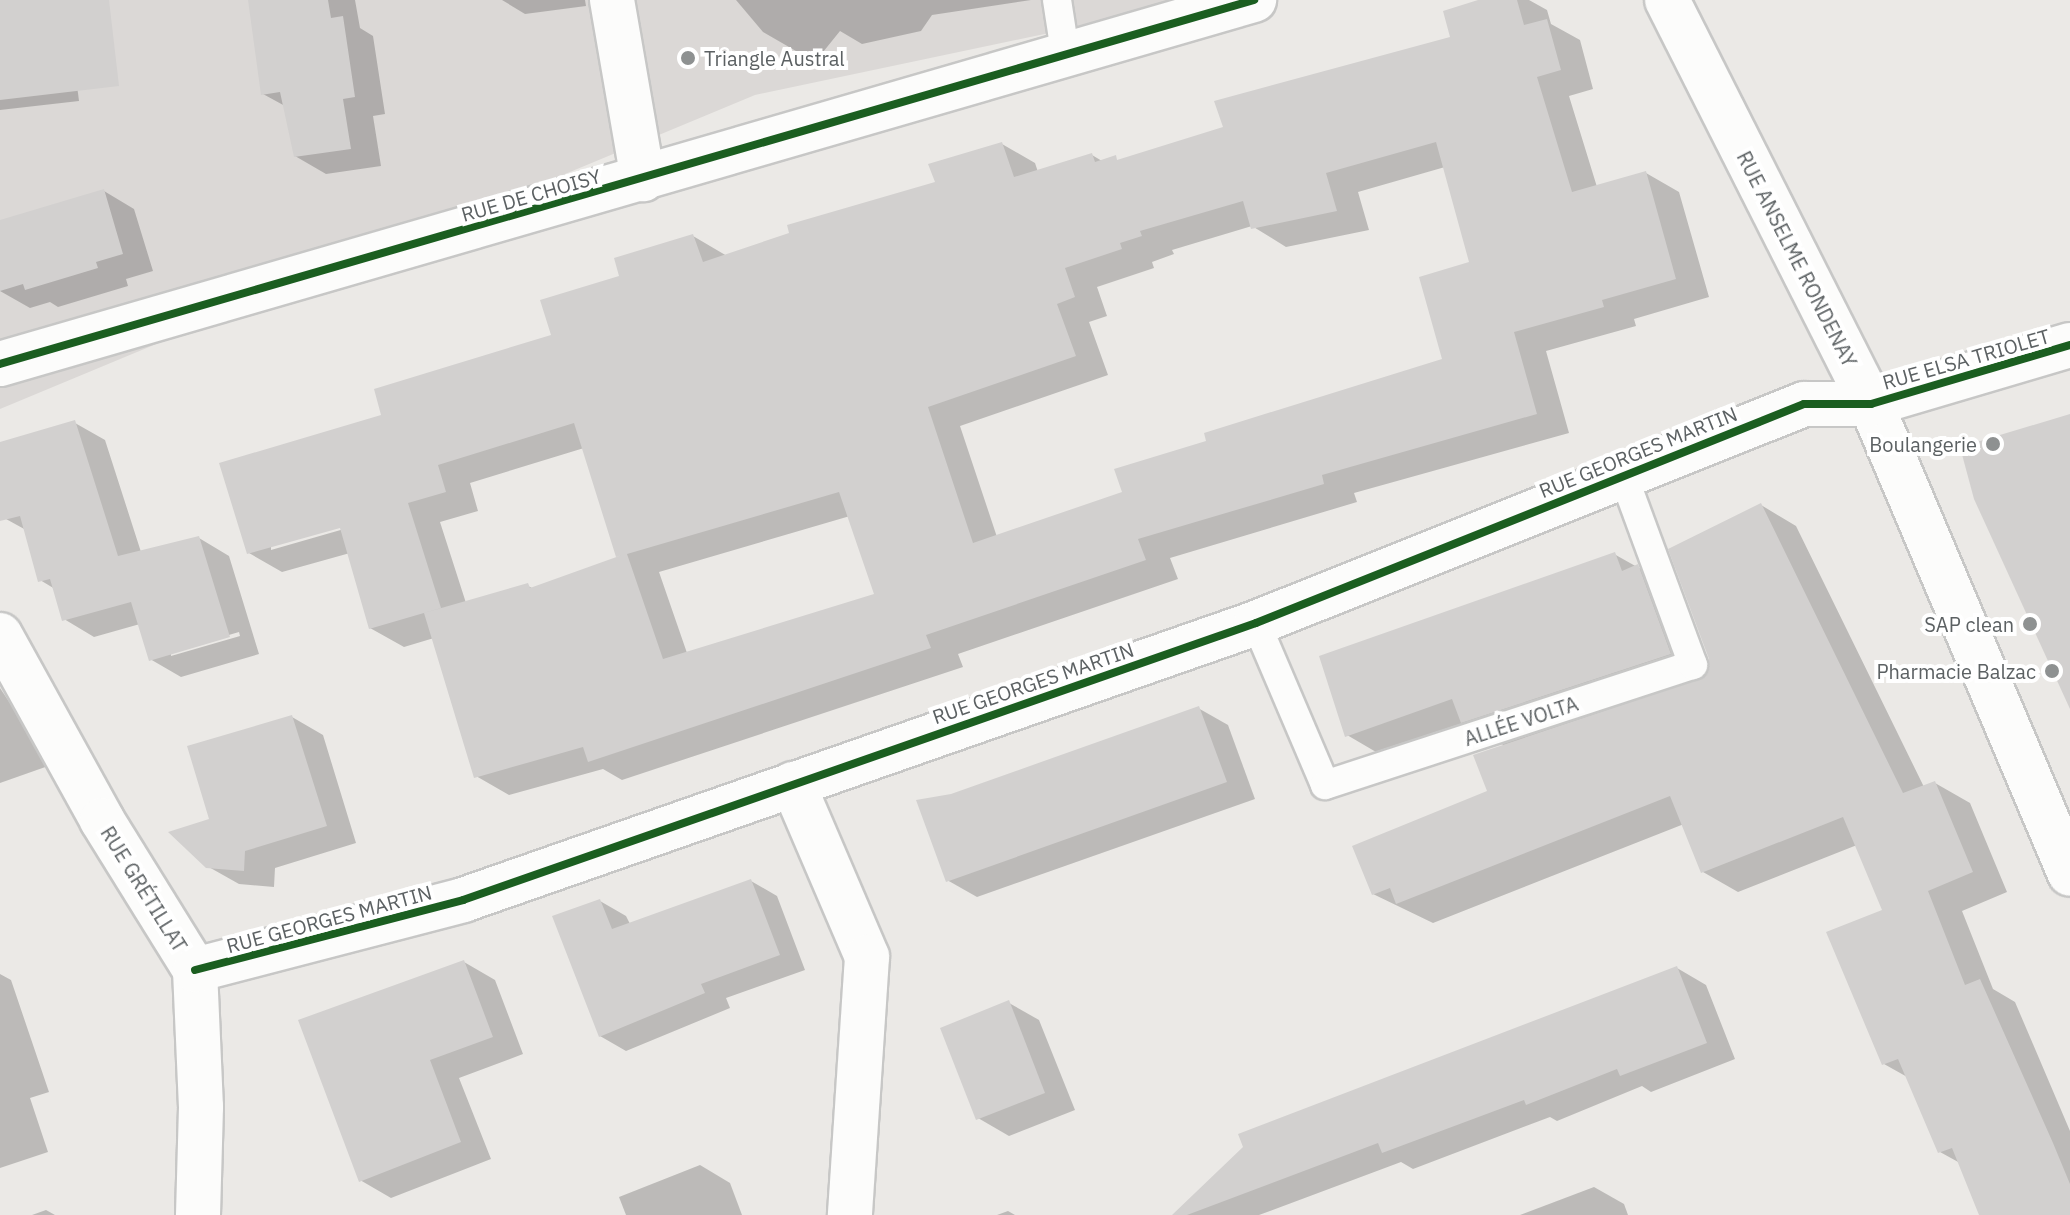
<!DOCTYPE html>
<html>
<head>
<meta charset="utf-8">
<style>
	body { margin:0 }
	#map { position:relative; width:2070px; height:1215px; overflow:hidden; background:#ebe9e6; font-family:"IBM Plex Sans",sans-serif }
	div>[style] { position:absolute }
	.industrial>* { inset:0; background:#dbd8d6 }
	.shadow>* { inset:0; background:#0003 }
	.building>* { inset:0; background:#d2d0cf }
	.roads { filter:drop-shadow(2px 0 #c7c7c6) drop-shadow(-2px 0 #c7c7c6) drop-shadow(0 2px #c7c7c6) drop-shadow(0 -2px #c7c7c6) }
	.lane>* { height:28px; margin:-14px; padding:0 14px; transform-origin:14px; border-radius:14px; background:#fcfcfb }
	.street>* { height:44px; margin:-22px; padding:0 22px; transform-origin:22px; border-radius:22px; background:#fcfcfb }
	.cycleway>* { height:8px; margin:-4px; padding:0 4px; transform-origin:4px; border-radius:4px; background:#1b5e20 }
	.dots>* { width:22px; height:22px; translate:-50% -50%; box-sizing:border-box; border:4px solid #fff; border-radius:50% }
	span { translate:-50% -50%; white-space:nowrap; text-align:center; line-height:1.15; -webkit-text-stroke:8px #fff; paint-order:stroke }
	.poi-label { font-size:20px; color:#5c6163 }
	.left { translate:0 -50%; text-align:left }
	.right { translate:-100% -50%; text-align:right }
	.street-label { font-size:20px; color:#5c6163 }
</style>
</head>
<body>
<div id="map">
	<div class="industrial">
		<i style="clip-path:polygon(0 0,1206px 0,755px 95px,0 409px)"></i>
	</div>
	<div class="shadow">
		<i style="clip-path:polygon(0 0,66px 0,79px 101px,0 110px)"></i>
		<i style="clip-path:polygon(250px 0,355px 0,360px 28px,373px 36px,385px 114px,373px 116px,381px 166px,326px 174px,295px 156px,285px 106px,263px 94px)"></i>
		<i style="clip-path:polygon(502px 0,585px 0,586px 6px,525px 14px)"></i>
		<i style="clip-path:polygon(736px 0,1031px 0,932px 15px,921px 31px,862px 44px,840px 31px,815px 62px,763px 32px)"></i>
		<i style="clip-path:polygon(evenodd,1485px 0,1529px 0,1547px 10px,1551px 24px,1580px 40px,1593px 89px,1569px 96px,1597px 187px,1646px 173px,1679px 192px,1709px 297px,1634px 319px,1636px 326px,1546px 351px,1569px 433px,1354px 493px,1357px 502px,1170px 558px,1178px 579px,958px 654px,963px 667px,622px 780px,603px 769px,509px 795px,476px 776px,434px 638px,404px 647px,370px 628px,350px 553px,282px 572px,249px 553px,383px 416px,553px 336px,622px 277px,693px 236px,727px 256px,937px 184px,1002px 144px,1035px 163px,1038px 172px,1092px 155px,1102px 161px,1122px 161px,1225px 129px,1452px 38px,1485px 0,1445px 167px,1471px 264px,1445px 360px,1208px 443px,1125px 493px,997px 537px,960px 426px,1108px 375px,1089px 322px,1107px 316px,1097px 287px,1154px 268px,1152px 262px,1174px 254px,1172px 250px,1252px 226px,1286px 247px,1369px 230px,1358px 192px,1445px 167px,1485px 0,584px 448px,621px 558px,534px 589px,528px 586px,466px 603px,440px 522px,478px 511px,470px 483px,584px 448px,1485px 0,850px 516px,876px 595px,687px 653px,659px 572px,850px 516px,1485px 0,349px 523px,351px 527px,271px 550px,271px 545px,349px 523px)"></i>
		<i style="clip-path:polygon(104px 191px,134px 209px,153px 271px,126px 279px,128px 286px,58px 307px,50px 302px,30px 308px,0 291px,0 222px)"></i>
		<i style="clip-path:polygon(evenodd,75px 423px,105px 440px,141px 552px,199px 538px,229px 556px,259px 654px,181px 677px,150px 659px,140px 624px,94px 637px,64px 619px,55px 589px,40px 580px,26px 530px,6px 519px,0 508px,0 445px,75px 423px,239px 632px,240px 636px,171px 656px,171px 652px,239px 632px)"></i>
		<i style="clip-path:polygon(1761px 505px,1796px 526px,1924px 787px,1935px 783px,1970px 803px,2007px 892px,1962px 911px,1993px 989px,2015px 1002px,2070px 1131px,2070px 1215px,1981px 1215px,1960px 1163px,1940px 1152px,1909px 1078px,1884px 1064px,1884px 911px,1857px 845px,1738px 892px,1703px 872px,1684px 824px,1433px 923px,1373px 894px,1489px 792px,1505px 746px,1474px 728px,1388px 759px,1347px 735px,1614px 554px,1678px 590px,1708px 671px)"></i>
		<i style="clip-path:polygon(0 688px,51px 765px,0 783px)"></i>
		<i style="clip-path:polygon(1198px 708px,1228px 725px,1255px 799px,977px 897px,947px 880px,952px 796px)"></i>
		<i style="clip-path:polygon(292px 717px,323px 735px,356px 843px,275px 868px,274px 887px,239px 884px,207px 866px,211px 820px)"></i>
		<i style="clip-path:polygon(751px 881px,777px 896px,805px 970px,726px 998px,730px 1008px,626px 1051px,600px 1036px,600px 901px,626px 916px,630px 924px)"></i>
		<i style="clip-path:polygon(464px 962px,495px 980px,523px 1054px,459px 1078px,491px 1159px,391px 1198px,360px 1180px)"></i>
		<i style="clip-path:polygon(1677px 968px,1706px 985px,1735px 1059px,1651px 1092px,1642px 1086px,1557px 1121px,1550px 1117px,1413px 1169px,1401px 1162px,1259px 1215px,1175px 1215px)"></i>
		<i style="clip-path:polygon(0 974px,11px 980px,49px 1092px,30px 1098px,48px 1152px,0 1168px)"></i>
		<i style="clip-path:polygon(1009px 1003px,1039px 1020px,1075px 1110px,1009px 1136px,978px 1118px)"></i>
		<i style="clip-path:polygon(700px 1165px,730px 1183px,742px 1215px,626px 1215px,619px 1197px)"></i>
		<i style="clip-path:polygon(1594px 1187px,1624px 1204px,1628px 1215px,1520px 1215px)"></i>
		<i style="clip-path:polygon(46px 1210px,55px 1215px,32px 1215px)"></i>
		<i style="clip-path:polygon(1008px 1211px,1015px 1215px,997px 1215px)"></i>
	</div>
	<div class="building">
		<i style="clip-path:polygon(0 0,109px 0,119px 86px,0 100px)"></i>
		<i style="clip-path:polygon(248px 0,328px 0,331px 18px,343px 16px,355px 97px,343px 99px,351px 149px,294px 157px,280px 92px,261px 95px)"></i>
		<i style="clip-path:polygon(evenodd,1478px 0,1517px 0,1524px 25px,1547px 19px,1561px 70px,1537px 77px,1572px 192px,1646px 171px,1676px 279px,1602px 300px,1604px 307px,1514px 332px,1537px 414px,1322px 475px,1324px 484px,1138px 539px,1146px 560px,926px 635px,931px 648px,588px 762px,583px 747px,474px 778px,424px 613px,528px 583px,530px 588px,622px 555px,616px 557px,574px 423px,438px 465px,446px 492px,408px 503px,441px 608px,369px 629px,340px 528px,247px 554px,219px 463px,381px 415px,374px 389px,551px 335px,540px 300px,619px 276px,614px 258px,693px 234px,703px 262px,789px 233px,787px 225px,935px 182px,928px 164px,1002px 142px,1014px 177px,1092px 153px,1095px 162px,1116px 155px,1117px 160px,1223px 127px,1214px 101px,1450px 37px,1443px 11px,1478px 0,1436px 142px,1469px 262px,1419px 277px,1442px 359px,1204px 433px,1206px 441px,1114px 469px,1122px 492px,973px 543px,928px 407px,1076px 356px,1057px 304px,1075px 297px,1065px 268px,1122px 249px,1120px 243px,1142px 236px,1140px 231px,1243px 201px,1251px 229px,1337px 211px,1326px 173px,1436px 142px,1478px 0,839px 492px,874px 594px,663px 659px,627px 554px,839px 492px)"></i>
		<i style="clip-path:polygon(104px 189px,123px 254px,96px 262px,98px 268px,25px 290px,23px 284px,0 291px,0 220px)"></i>
		<i style="clip-path:polygon(2070px 414px,2070px 709px,1974px 499px,1960px 447px)"></i>
		<i style="clip-path:polygon(75px 420px,118px 556px,199px 536px,230px 637px,149px 661px,131px 602px,62px 621px,50px 579px,38px 582px,20px 516px,0 521px,0 442px)"></i>
		<i style="clip-path:polygon(1761px 503px,1903px 793px,1935px 781px,1973px 872px,1928px 891px,1965px 985px,1980px 979px,2053px 1143px,2070px 1184px,2070px 1215px,1979px 1215px,1952px 1148px,1938px 1153px,1898px 1059px,1882px 1065px,1826px 932px,1882px 910px,1843px 817px,1701px 873px,1670px 796px,1396px 904px,1390px 888px,1372px 895px,1352px 846px,1487px 791px,1473px 755px,1705px 677px,1709px 659px,1668px 549px)"></i>
		<i style="clip-path:polygon(1615px 552px,1622px 571px,1638px 564px,1671px 654px,1461px 723px,1452px 699px,1345px 737px,1319px 656px)"></i>
		<i style="clip-path:polygon(1199px 706px,1227px 782px,946px 882px,916px 800px,951px 794px)"></i>
		<i style="clip-path:polygon(292px 715px,327px 826px,245px 851px,244px 871px,206px 868px,168px 832px,209px 819px,187px 746px)"></i>
		<i style="clip-path:polygon(751px 879px,780px 955px,701px 984px,705px 993px,599px 1037px,552px 916px,600px 899px,612px 929px)"></i>
		<i style="clip-path:polygon(464px 960px,493px 1037px,430px 1060px,461px 1142px,359px 1182px,298px 1020px)"></i>
		<i style="clip-path:polygon(1677px 966px,1707px 1043px,1620px 1076px,1617px 1069px,1526px 1105px,1524px 1100px,1382px 1153px,1378px 1143px,1187px 1215px,1172px 1215px,1243px 1147px,1238px 1134px)"></i>
		<i style="clip-path:polygon(1009px 1000px,1045px 1093px,976px 1120px,940px 1028px)"></i>
	</div>
	<div class="roads">
		<div class="lane">
			<i style="left:1057px;top:0;width:59px;rotate:81.2deg"></i>
			<i style="left:1256px;top:623px;width:176px;rotate:66.9deg"></i>
			<i style="left:1325px;top:785px;width:387px;rotate:-18.1deg"></i>
			<i style="left:1693px;top:665px;width:202px;rotate:-110.2deg"></i>
		</div>
		<div class="street">
			<i style="left:612px;top:0;width:182px;rotate:80.2deg"></i>
			<i style="left:1667px;top:0;width:453px;rotate:63.2deg"></i>
			<i style="left:1871px;top:404px;width:510px;rotate:67.05deg"></i>
			<i style="left:0;top:364px;width:1306px;rotate:-16.19deg"></i>
			<i style="left:0;top:635px;width:211px;rotate:61.1deg"></i>
			<i style="left:102px;top:820px;width:176px;rotate:58.2deg"></i>
			<i style="left:195px;top:970px;width:137px;rotate:87.5deg"></i>
			<i style="left:201px;top:1107px;width:108px;rotate:91.6deg"></i>
			<i style="left:793px;top:784px;width:188px;rotate:66.8deg"></i>
			<i style="left:867px;top:957px;width:259px;rotate:93.8deg"></i>
			<i style="left:195px;top:970px;width:277px;rotate:-14.6deg"></i>
			<i style="left:463px;top:900px;width:840px;rotate:-19.25deg"></i>
			<i style="left:1256px;top:623px;width:590px;rotate:-21.78deg"></i>
			<i style="left:1804px;top:404px;width:67px"></i>
			<i style="left:1871px;top:404px;width:208px;rotate:-16.5deg"></i>
		</div>
	</div>
	<div class="cycleway">
		<i style="left:0;top:364px;width:1306px;rotate:-16.19deg"></i>
		<i style="left:195px;top:970px;width:277px;rotate:-14.6deg"></i>
		<i style="left:463px;top:900px;width:840px;rotate:-19.25deg"></i>
		<i style="left:1256px;top:623px;width:590px;rotate:-21.78deg"></i>
		<i style="left:1804px;top:404px;width:67px"></i>
		<i style="left:1871px;top:404px;width:208px;rotate:-16.5deg"></i>
	</div>
	<div class="dots">
		<i style="left:688px;top:58px;background:#8e9191"></i>
		<i style="left:1993px;top:444px;background:#8e9191"></i>
		<i style="left:2030px;top:624px;background:#8e9191"></i>
		<i style="left:2052px;top:671px;background:#8e9191"></i>
	</div>
	<div class="poi-label">
		<span class="left" style="left:704px;top:58px">Triangle Austral</span>
		<span class="right" style="left:1977px;top:444px">Boulangerie</span>
		<span class="right" style="left:2014px;top:624px">SAP clean</span>
		<span class="right" style="left:2036px;top:671px">Pharmacie Balzac</span>
	</div>
	<div class="street-label">
		<span style="left:531px;top:195px;rotate:-16deg">RUE DE CHOISY</span>
		<span style="left:1797px;top:259px;rotate:63deg">RUE ANSELME RONDENAY</span>
		<span style="left:1966px;top:359px;rotate:-16deg">RUE ELSA TRIOLET</span>
		<span style="left:1638px;top:452px;rotate:-22deg">RUE GEORGES MARTIN</span>
		<span style="left:1033px;top:683px;rotate:-19deg">RUE GEORGES MARTIN</span>
		<span style="left:1521px;top:721px;rotate:-18deg">ALLÉE VOLTA</span>
		<span style="left:144px;top:889px;rotate:58deg">RUE GRÉTILLAT</span>
		<span style="left:329px;top:919px;rotate:-15deg">RUE GEORGES MARTIN</span>
	</div>
</div>
</body>
</html>
